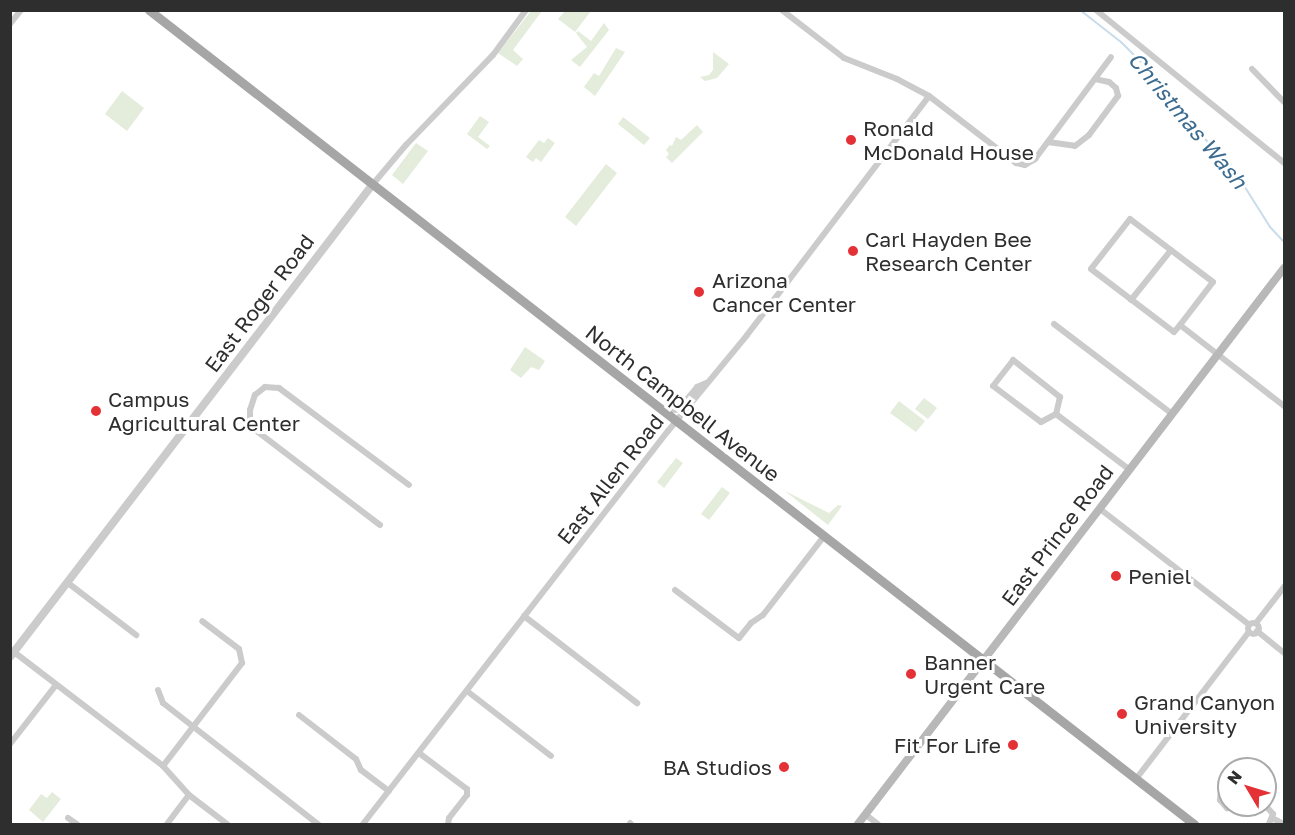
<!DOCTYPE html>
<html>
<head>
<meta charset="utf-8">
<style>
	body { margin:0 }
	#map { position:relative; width:1295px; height:835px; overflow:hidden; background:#fff; font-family:"Golos Text",sans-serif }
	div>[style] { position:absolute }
	.green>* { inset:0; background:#e4ecdc }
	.stream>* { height:2px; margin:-1px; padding:0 1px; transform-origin:1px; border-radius:1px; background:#c8dceb }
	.minor>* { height:6px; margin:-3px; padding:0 3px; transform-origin:3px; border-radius:3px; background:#cbcbcb }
	.minor>.ring { margin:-3px; padding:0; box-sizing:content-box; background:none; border:6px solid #cbcbcb; border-radius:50% }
	.tertiary>* { height:8px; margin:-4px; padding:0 4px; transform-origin:4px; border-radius:4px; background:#cbcbcb }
	.secondary>* { height:8px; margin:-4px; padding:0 4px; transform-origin:4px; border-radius:4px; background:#b8b8b8 }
	.primary>* { height:9px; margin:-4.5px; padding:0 4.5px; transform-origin:4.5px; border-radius:4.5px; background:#a6a6a6 }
	.dots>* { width:16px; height:16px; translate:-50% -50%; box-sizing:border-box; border:3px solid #fff; border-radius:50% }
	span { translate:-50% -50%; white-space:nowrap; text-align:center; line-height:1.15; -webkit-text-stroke:6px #fff; paint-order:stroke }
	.poi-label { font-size:21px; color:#2e2e2e }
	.left { translate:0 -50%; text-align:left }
	.right { translate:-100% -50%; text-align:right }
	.street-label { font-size:21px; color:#2e2e2e }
	.water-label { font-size:22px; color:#3d6c90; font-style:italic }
	.frame { position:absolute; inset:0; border:12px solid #2e2e2e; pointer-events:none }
	.north { position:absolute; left:1217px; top:757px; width:60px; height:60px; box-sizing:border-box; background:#fff; border:2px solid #ababab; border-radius:50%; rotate:308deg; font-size:16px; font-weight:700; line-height:24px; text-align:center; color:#2e2e2e }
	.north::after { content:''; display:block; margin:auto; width:21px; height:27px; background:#e43136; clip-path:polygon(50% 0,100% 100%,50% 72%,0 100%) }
</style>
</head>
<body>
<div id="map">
	<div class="green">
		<i style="clip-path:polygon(531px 11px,542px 11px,513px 50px,523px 59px,517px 66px,498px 53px)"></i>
		<i style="clip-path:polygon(565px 11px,565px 10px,591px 11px,575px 32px,558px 19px)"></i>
		<i style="clip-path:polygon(604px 23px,609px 30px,580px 67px,571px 60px,587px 47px,576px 33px,578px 31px,591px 41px)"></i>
		<i style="clip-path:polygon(616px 48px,625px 52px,595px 96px,584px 87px,594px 73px,599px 76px)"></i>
		<i style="clip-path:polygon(713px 52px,729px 64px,717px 78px,705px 81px,700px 77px,709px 75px,713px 70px)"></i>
		<i style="clip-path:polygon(122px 91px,144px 108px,127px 131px,105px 114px)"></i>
		<i style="clip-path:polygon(480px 116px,489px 122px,478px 137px,490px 146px,487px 149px,467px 134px)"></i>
		<i style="clip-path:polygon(623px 117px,650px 138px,644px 145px,618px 124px)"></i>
		<i style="clip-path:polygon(697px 125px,703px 132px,672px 163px,666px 157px,669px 154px,666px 150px,670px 145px,672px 146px,676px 137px,681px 140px)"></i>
		<i style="clip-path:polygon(548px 138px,555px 143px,541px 162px,536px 158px,533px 162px,526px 157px,539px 140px,544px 143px)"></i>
		<i style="clip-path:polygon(416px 143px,428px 151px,403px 184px,392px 175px)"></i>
		<i style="clip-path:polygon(606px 164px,617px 173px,576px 226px,565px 217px)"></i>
		<i style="clip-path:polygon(525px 347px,545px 361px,539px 370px,531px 367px,521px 378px,510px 370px)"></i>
		<i style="clip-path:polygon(924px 398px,937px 408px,928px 419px,915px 409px)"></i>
		<i style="clip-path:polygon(899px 401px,925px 421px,916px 432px,890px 413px)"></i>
		<i style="clip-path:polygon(676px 458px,683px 463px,664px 488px,657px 482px)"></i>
		<i style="clip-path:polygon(722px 487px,730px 493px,709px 520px,701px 514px)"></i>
		<i style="clip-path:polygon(785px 491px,829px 513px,838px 505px,842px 506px,828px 525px)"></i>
		<i style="clip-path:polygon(52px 792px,61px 799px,43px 822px,29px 810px,41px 794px,47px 798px)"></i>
	</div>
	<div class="stream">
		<i style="left:1080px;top:10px;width:52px;rotate:38deg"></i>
		<i style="left:1121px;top:42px;width:48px;rotate:45deg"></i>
		<i style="left:1155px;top:76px;width:37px;rotate:59deg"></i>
		<i style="left:1174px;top:108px;width:81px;rotate:45deg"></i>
		<i style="left:1231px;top:165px;width:73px;rotate:57.8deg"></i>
		<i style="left:1270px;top:227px;width:19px;rotate:47deg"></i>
	</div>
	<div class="minor">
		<i style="left:1096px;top:10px;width:242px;rotate:39.1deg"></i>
		<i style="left:10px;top:24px;width:18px;rotate:-52deg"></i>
		<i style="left:1252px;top:69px;width:46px;rotate:45.9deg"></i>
		<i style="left:929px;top:96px;width:110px;rotate:37.6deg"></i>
		<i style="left:1016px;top:163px;width:9px;rotate:13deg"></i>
		<i style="left:1025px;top:165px;width:12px;rotate:-31deg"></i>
		<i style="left:1035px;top:159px;width:127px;rotate:-53.3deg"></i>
		<i style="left:1048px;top:142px;width:27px;rotate:8deg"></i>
		<i style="left:1075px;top:146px;width:18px;rotate:-38deg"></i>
		<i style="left:1089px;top:135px;width:49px;rotate:-53.4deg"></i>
		<i style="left:1118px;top:96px;width:8px;rotate:-104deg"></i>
		<i style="left:1116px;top:88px;width:9px;rotate:-139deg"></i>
		<i style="left:1109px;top:82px;width:14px;rotate:-168deg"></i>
		<i style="left:373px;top:184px;width:51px;rotate:-49.8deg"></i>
		<i style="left:406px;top:145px;width:125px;rotate:-46deg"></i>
		<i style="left:493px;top:55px;width:56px;rotate:-53.7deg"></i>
		<i style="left:1131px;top:300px;width:64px;rotate:-51.3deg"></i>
		<i style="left:1054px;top:324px;width:148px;rotate:37.3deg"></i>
		<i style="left:1180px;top:325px;width:54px;rotate:-52.5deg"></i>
		<i style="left:1213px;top:282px;width:104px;rotate:-142.8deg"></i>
		<i style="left:1130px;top:219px;width:63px;rotate:128deg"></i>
		<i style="left:1091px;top:269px;width:104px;rotate:37.2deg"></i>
		<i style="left:1174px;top:332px;width:9px;rotate:-49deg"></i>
		<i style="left:1180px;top:325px;width:132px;rotate:37.9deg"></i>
		<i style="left:1013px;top:360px;width:60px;rotate:38.2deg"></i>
		<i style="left:1060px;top:397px;width:17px;rotate:103deg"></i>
		<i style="left:1056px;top:414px;width:17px;rotate:152deg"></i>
		<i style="left:1041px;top:422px;width:60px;rotate:-143.1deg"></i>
		<i style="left:993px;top:386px;width:33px;rotate:-52deg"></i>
		<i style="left:665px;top:409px;width:13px;rotate:4deg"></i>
		<i style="left:678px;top:410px;width:30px;rotate:-50deg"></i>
		<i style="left:697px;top:387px;width:10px;rotate:-24deg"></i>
		<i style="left:1056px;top:414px;width:93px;rotate:37.1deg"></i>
		<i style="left:1100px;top:509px;width:187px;rotate:37.8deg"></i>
		<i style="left:380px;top:525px;width:163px;rotate:-142.7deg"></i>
		<i style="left:250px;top:426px;width:16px;rotate:-90deg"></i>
		<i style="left:250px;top:410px;width:16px;rotate:-72deg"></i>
		<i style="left:255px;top:395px;width:13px;rotate:-39deg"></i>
		<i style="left:265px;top:387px;width:14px;rotate:4deg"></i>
		<i style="left:279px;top:388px;width:162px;rotate:36.7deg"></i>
		<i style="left:68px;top:583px;width:86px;rotate:37.4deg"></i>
		<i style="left:675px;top:590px;width:80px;rotate:36.9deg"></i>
		<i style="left:739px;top:638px;width:19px;rotate:-51deg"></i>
		<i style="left:751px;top:623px;width:14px;rotate:-34deg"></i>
		<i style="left:763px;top:615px;width:101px;rotate:-52.2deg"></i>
		<i style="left:524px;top:616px;width:143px;rotate:37.6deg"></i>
		<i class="ring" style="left:1247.5px;top:622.5px;width:5px;height:5px"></i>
		<i style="left:1256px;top:623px;width:46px;rotate:-52.1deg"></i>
		<i style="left:1257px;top:631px;width:35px;rotate:39deg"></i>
		<i style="left:14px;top:652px;width:188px;rotate:37.4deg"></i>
		<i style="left:163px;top:766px;width:39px;rotate:48deg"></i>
		<i style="left:189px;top:795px;width:48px;rotate:37.3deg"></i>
		<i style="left:158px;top:690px;width:14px;rotate:69deg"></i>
		<i style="left:163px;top:703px;width:197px;rotate:38deg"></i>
		<i style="left:467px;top:691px;width:106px;rotate:37.7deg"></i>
		<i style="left:299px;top:715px;width:72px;rotate:37.7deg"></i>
		<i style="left:356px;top:759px;width:12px;rotate:66deg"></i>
		<i style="left:361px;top:770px;width:35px;rotate:37deg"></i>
		<i style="left:10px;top:744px;width:75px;rotate:-52.1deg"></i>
		<i style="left:419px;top:753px;width:60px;rotate:36.9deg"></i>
		<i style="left:467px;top:789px;width:6px;rotate:90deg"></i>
		<i style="left:467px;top:795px;width:29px;rotate:128deg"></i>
		<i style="left:449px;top:818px;width:6px;rotate:99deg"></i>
		<i style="left:163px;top:766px;width:130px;rotate:-52.5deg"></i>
		<i style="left:242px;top:663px;width:14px;rotate:-102deg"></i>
		<i style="left:239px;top:649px;width:46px;rotate:-142.9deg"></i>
		<i style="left:1136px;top:779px;width:185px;rotate:-52.5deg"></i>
		<i style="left:1229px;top:785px;width:9px;rotate:148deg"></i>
		<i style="left:1221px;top:790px;width:10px;rotate:96deg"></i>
		<i style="left:1220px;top:800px;width:11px;rotate:49deg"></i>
		<i style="left:1227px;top:808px;width:11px;rotate:-15deg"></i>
		<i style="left:1265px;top:805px;width:12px;rotate:48deg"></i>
		<i style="left:1273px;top:814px;width:11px;rotate:112deg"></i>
		<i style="left:866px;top:815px;width:15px;rotate:37deg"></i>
		<i style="left:68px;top:818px;width:11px;rotate:34deg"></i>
		<i style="left:1272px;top:818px;width:13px;rotate:27deg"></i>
		<i style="left:630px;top:823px;width:1px;rotate:45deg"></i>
		<i style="left:167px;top:824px;width:36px;rotate:-53deg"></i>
		<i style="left:363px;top:824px;width:497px;rotate:-52.2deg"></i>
		<i style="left:668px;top:431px;width:124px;rotate:-50.5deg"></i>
		<i style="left:747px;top:335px;width:300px;rotate:-52.7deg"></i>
		<i style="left:929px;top:96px;width:36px;rotate:-152deg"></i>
		<i style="left:897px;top:79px;width:57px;rotate:-158.4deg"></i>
		<i style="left:844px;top:58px;width:78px;rotate:-142.3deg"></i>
	</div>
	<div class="tertiary">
		<i style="left:10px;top:657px;width:596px;rotate:-52.5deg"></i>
	</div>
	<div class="secondary">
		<i style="left:858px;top:824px;width:700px;rotate:-52.54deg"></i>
	</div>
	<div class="primary">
		<i style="left:149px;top:10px;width:1325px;rotate:37.92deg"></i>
	</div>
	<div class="dots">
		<i style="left:851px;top:140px;background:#e43136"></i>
		<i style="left:853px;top:251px;background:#e43136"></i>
		<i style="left:699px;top:292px;background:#e43136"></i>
		<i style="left:96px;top:411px;background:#e43136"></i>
		<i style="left:1116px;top:576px;background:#e43136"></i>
		<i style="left:911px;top:674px;background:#e43136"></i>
		<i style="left:1122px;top:714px;background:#e43136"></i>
		<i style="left:1013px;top:745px;background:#e43136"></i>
		<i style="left:784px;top:767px;background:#e43136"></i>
	</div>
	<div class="poi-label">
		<span class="left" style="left:863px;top:140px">Ronald<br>McDonald House</span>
		<span class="left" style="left:865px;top:251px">Carl Hayden Bee<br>Research Center</span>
		<span class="left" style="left:712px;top:292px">Arizona<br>Cancer Center</span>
		<span class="left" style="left:108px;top:411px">Campus<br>Agricultural Center</span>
		<span class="left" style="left:1128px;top:576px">Peniel</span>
		<span class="left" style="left:924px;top:674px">Banner<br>Urgent Care</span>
		<span class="left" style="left:1134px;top:714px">Grand Canyon<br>University</span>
		<span class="right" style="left:1001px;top:745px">Fit For Life</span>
		<span class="right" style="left:772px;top:767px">BA Studios</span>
	</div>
	<div class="street-label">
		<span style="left:259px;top:303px;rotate:-53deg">East Roger Road</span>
		<span style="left:683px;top:403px;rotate:38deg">North Campbell Avenue</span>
		<span style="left:610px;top:479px;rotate:-52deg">East Allen Road</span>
		<span style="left:1057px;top:535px;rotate:-53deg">East Prince Road</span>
	</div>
	<div class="water-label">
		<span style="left:1188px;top:120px;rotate:50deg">Christmas Wash</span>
	</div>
	<div class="frame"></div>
	<div class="north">N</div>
</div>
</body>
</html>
